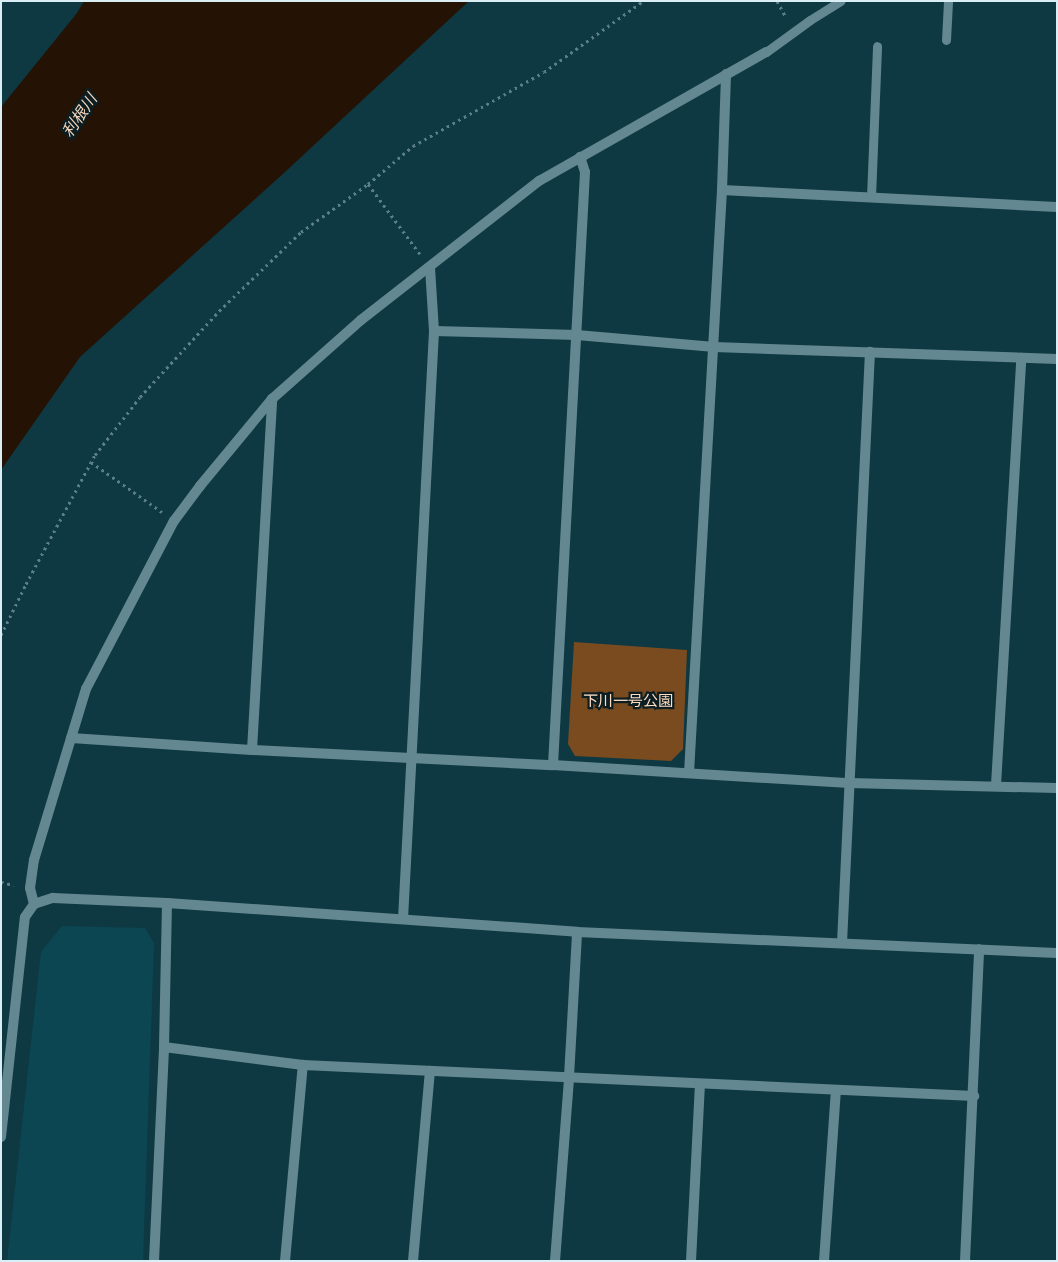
<!DOCTYPE html>
<html>
<head>
<meta charset="utf-8">
<style>
	body { margin:0 }
	#map { position:relative; width:1058px; height:1262px; overflow:hidden; background:#0e3943; font-family:Cabin,"Noto Sans JP",sans-serif }
	div>[style] { position:absolute }
	.built>* { inset:0; background:#0c4652 }
	.green>* { inset:0; background:#794b1f }
	.water>* { inset:0; background:#241304 }
	.path>* { height:3px; margin-top:-1.5px; transform-origin:0; background:repeating-linear-gradient(90deg,#5b7e87 0 2.5px,transparent 0 6.5px) }
	.service>* { height:9px; margin:-4.5px; padding:0 4.5px; transform-origin:4.5px; border-radius:4.5px; background:#648891 }
	.minor>* { height:10px; margin:-5px; padding:0 5px; transform-origin:5px; border-radius:5px; background:#648891 }
	.tertiary>* { height:10px; margin:-5px; padding:0 5px; transform-origin:5px; border-radius:5px; background:#648891 }
	span { translate:-50% -50%; white-space:nowrap; text-align:center; line-height:1.15; -webkit-text-stroke:4.5px #0c1e22; paint-order:stroke }
	.park-label { font-size:15px; color:#fddcc2 }
	.water-label { font-size:16px; color:#f5d5bb; font-style:italic }
	.frame { position:absolute; inset:0; border:2px solid #d9eff5; pointer-events:none }
</style>
</head>
<body>
<div id="map">
	<div class="built">
		<i style="clip-path:polygon(62px 926px,145px 928px,154px 943px,143px 1261px,7px 1261px,41px 952px)"></i>
	</div>
	<div class="green">
		<i style="clip-path:polygon(574px 642px,687px 650px,683px 749px,671px 761px,575px 756px,568px 744px)"></i>
	</div>
	<div class="water">
		<i style="clip-path:polygon(84px 1px,469px 1px,285px 172px,80px 357px,1px 470px,1px 107px,77px 13px)"></i>
	</div>
	<div class="path">
		<i style="left:777px;top:1px;width:18px;rotate:61deg"></i>
		<i style="left:368px;top:184px;width:87px;rotate:53.4deg"></i>
		<i style="left:91px;top:462px;width:87px;rotate:35.2deg"></i>
		<i style="left:1px;top:635px;width:57px;rotate:-63.9deg"></i>
		<i style="left:26px;top:584px;width:146px;rotate:-61.9deg"></i>
		<i style="left:95px;top:455px;width:73px;rotate:-52.2deg"></i>
		<i style="left:140px;top:397px;width:117px;rotate:-47.4deg"></i>
		<i style="left:219px;top:311px;width:114px;rotate:-43.9deg"></i>
		<i style="left:301px;top:232px;width:82px;rotate:-35.6deg"></i>
		<i style="left:368px;top:184px;width:59px;rotate:-40.2deg"></i>
		<i style="left:413px;top:146px;width:150px;rotate:-29.5deg"></i>
		<i style="left:544px;top:72px;width:122px;rotate:-35.6deg"></i>
		<i style="left:1px;top:882px;width:13px;rotate:13deg"></i>
	</div>
	<div class="service">
		<i style="left:946px;top:40px;width:39px;rotate:-87deg"></i>
		<i style="left:766px;top:52px;width:54px;rotate:-36deg"></i>
		<i style="left:810px;top:20px;width:36px;rotate:-32deg"></i>
		<i style="left:871px;top:197px;width:151px;rotate:-87.7deg"></i>
	</div>
	<div class="minor">
		<i style="left:722px;top:190px;width:335px;rotate:2.9deg"></i>
		<i style="left:434px;top:331px;width:143px;rotate:1.6deg"></i>
		<i style="left:577px;top:335px;width:138px;rotate:5deg"></i>
		<i style="left:714px;top:347px;width:343px;rotate:2deg"></i>
		<i style="left:71px;top:738px;width:181px;rotate:3.8deg"></i>
		<i style="left:252px;top:750px;width:301px;rotate:2.9deg"></i>
		<i style="left:553px;top:765px;width:297px;rotate:3.5deg"></i>
		<i style="left:849px;top:783px;width:208px;rotate:1.4deg"></i>
		<i style="left:252px;top:750px;width:352px;rotate:-86.7deg"></i>
		<i style="left:553px;top:765px;width:594px;rotate:-86.91deg"></i>
		<i style="left:585px;top:172px;width:16px;rotate:-108deg"></i>
		<i style="left:689px;top:773px;width:584px;rotate:-86.76deg"></i>
		<i style="left:722px;top:190px;width:116px;rotate:-88deg"></i>
		<i style="left:996px;top:785px;width:428px;rotate:-86.6deg"></i>
		<i style="left:34px;top:904px;width:16px;rotate:-104deg"></i>
		<i style="left:30px;top:888px;width:28px;rotate:-82deg"></i>
		<i style="left:34px;top:860px;width:179px;rotate:-73.1deg"></i>
		<i style="left:86px;top:689px;width:190px;rotate:-62.4deg"></i>
		<i style="left:174px;top:521px;width:44px;rotate:-53.4deg"></i>
		<i style="left:200px;top:486px;width:113px;rotate:-50.4deg"></i>
		<i style="left:272px;top:399px;width:119px;rotate:-41.6deg"></i>
		<i style="left:361px;top:320px;width:226px;rotate:-38deg"></i>
		<i style="left:539px;top:181px;width:261px;rotate:-29.6deg"></i>
		<i style="left:403px;top:919px;width:589px;rotate:-86.98deg"></i>
		<i style="left:434px;top:331px;width:64px;rotate:-93.6deg"></i>
		<i style="left:842px;top:943px;width:592px;rotate:-87.29deg"></i>
		<i style="left:164px;top:1047px;width:140px;rotate:7.4deg"></i>
		<i style="left:303px;top:1065px;width:672px;rotate:2.65deg"></i>
		<i style="left:154px;top:1261px;width:214px;rotate:-87.3deg"></i>
		<i style="left:164px;top:1047px;width:144px;rotate:-88.8deg"></i>
		<i style="left:285px;top:1261px;width:197px;rotate:-84.8deg"></i>
		<i style="left:413px;top:1261px;width:191px;rotate:-84.9deg"></i>
		<i style="left:555px;top:1261px;width:185px;rotate:-85.6deg"></i>
		<i style="left:569px;top:1077px;width:145px;rotate:-86.8deg"></i>
		<i style="left:691px;top:1261px;width:177px;rotate:-87.1deg"></i>
		<i style="left:824px;top:1261px;width:171px;rotate:-86deg"></i>
		<i style="left:965px;top:1261px;width:312px;rotate:-87.4deg"></i>
	</div>
	<div class="tertiary">
		<i style="left:1px;top:1137px;width:221px;rotate:-83.8deg"></i>
		<i style="left:25px;top:917px;width:16px;rotate:-55deg"></i>
		<i style="left:34px;top:904px;width:20px;rotate:-18deg"></i>
		<i style="left:53px;top:898px;width:114px;rotate:2.5deg"></i>
		<i style="left:167px;top:903px;width:411px;rotate:4deg"></i>
		<i style="left:577px;top:932px;width:480px;rotate:2.5deg"></i>
	</div>
	<div class="park-label">
		<span style="left:628px;top:702px">下川一号公園</span>
	</div>
	<div class="water-label">
		<span style="left:80px;top:116px;rotate:-56deg">利根川</span>
	</div>
	<div class="frame"></div>
</div>
</body>
</html>
